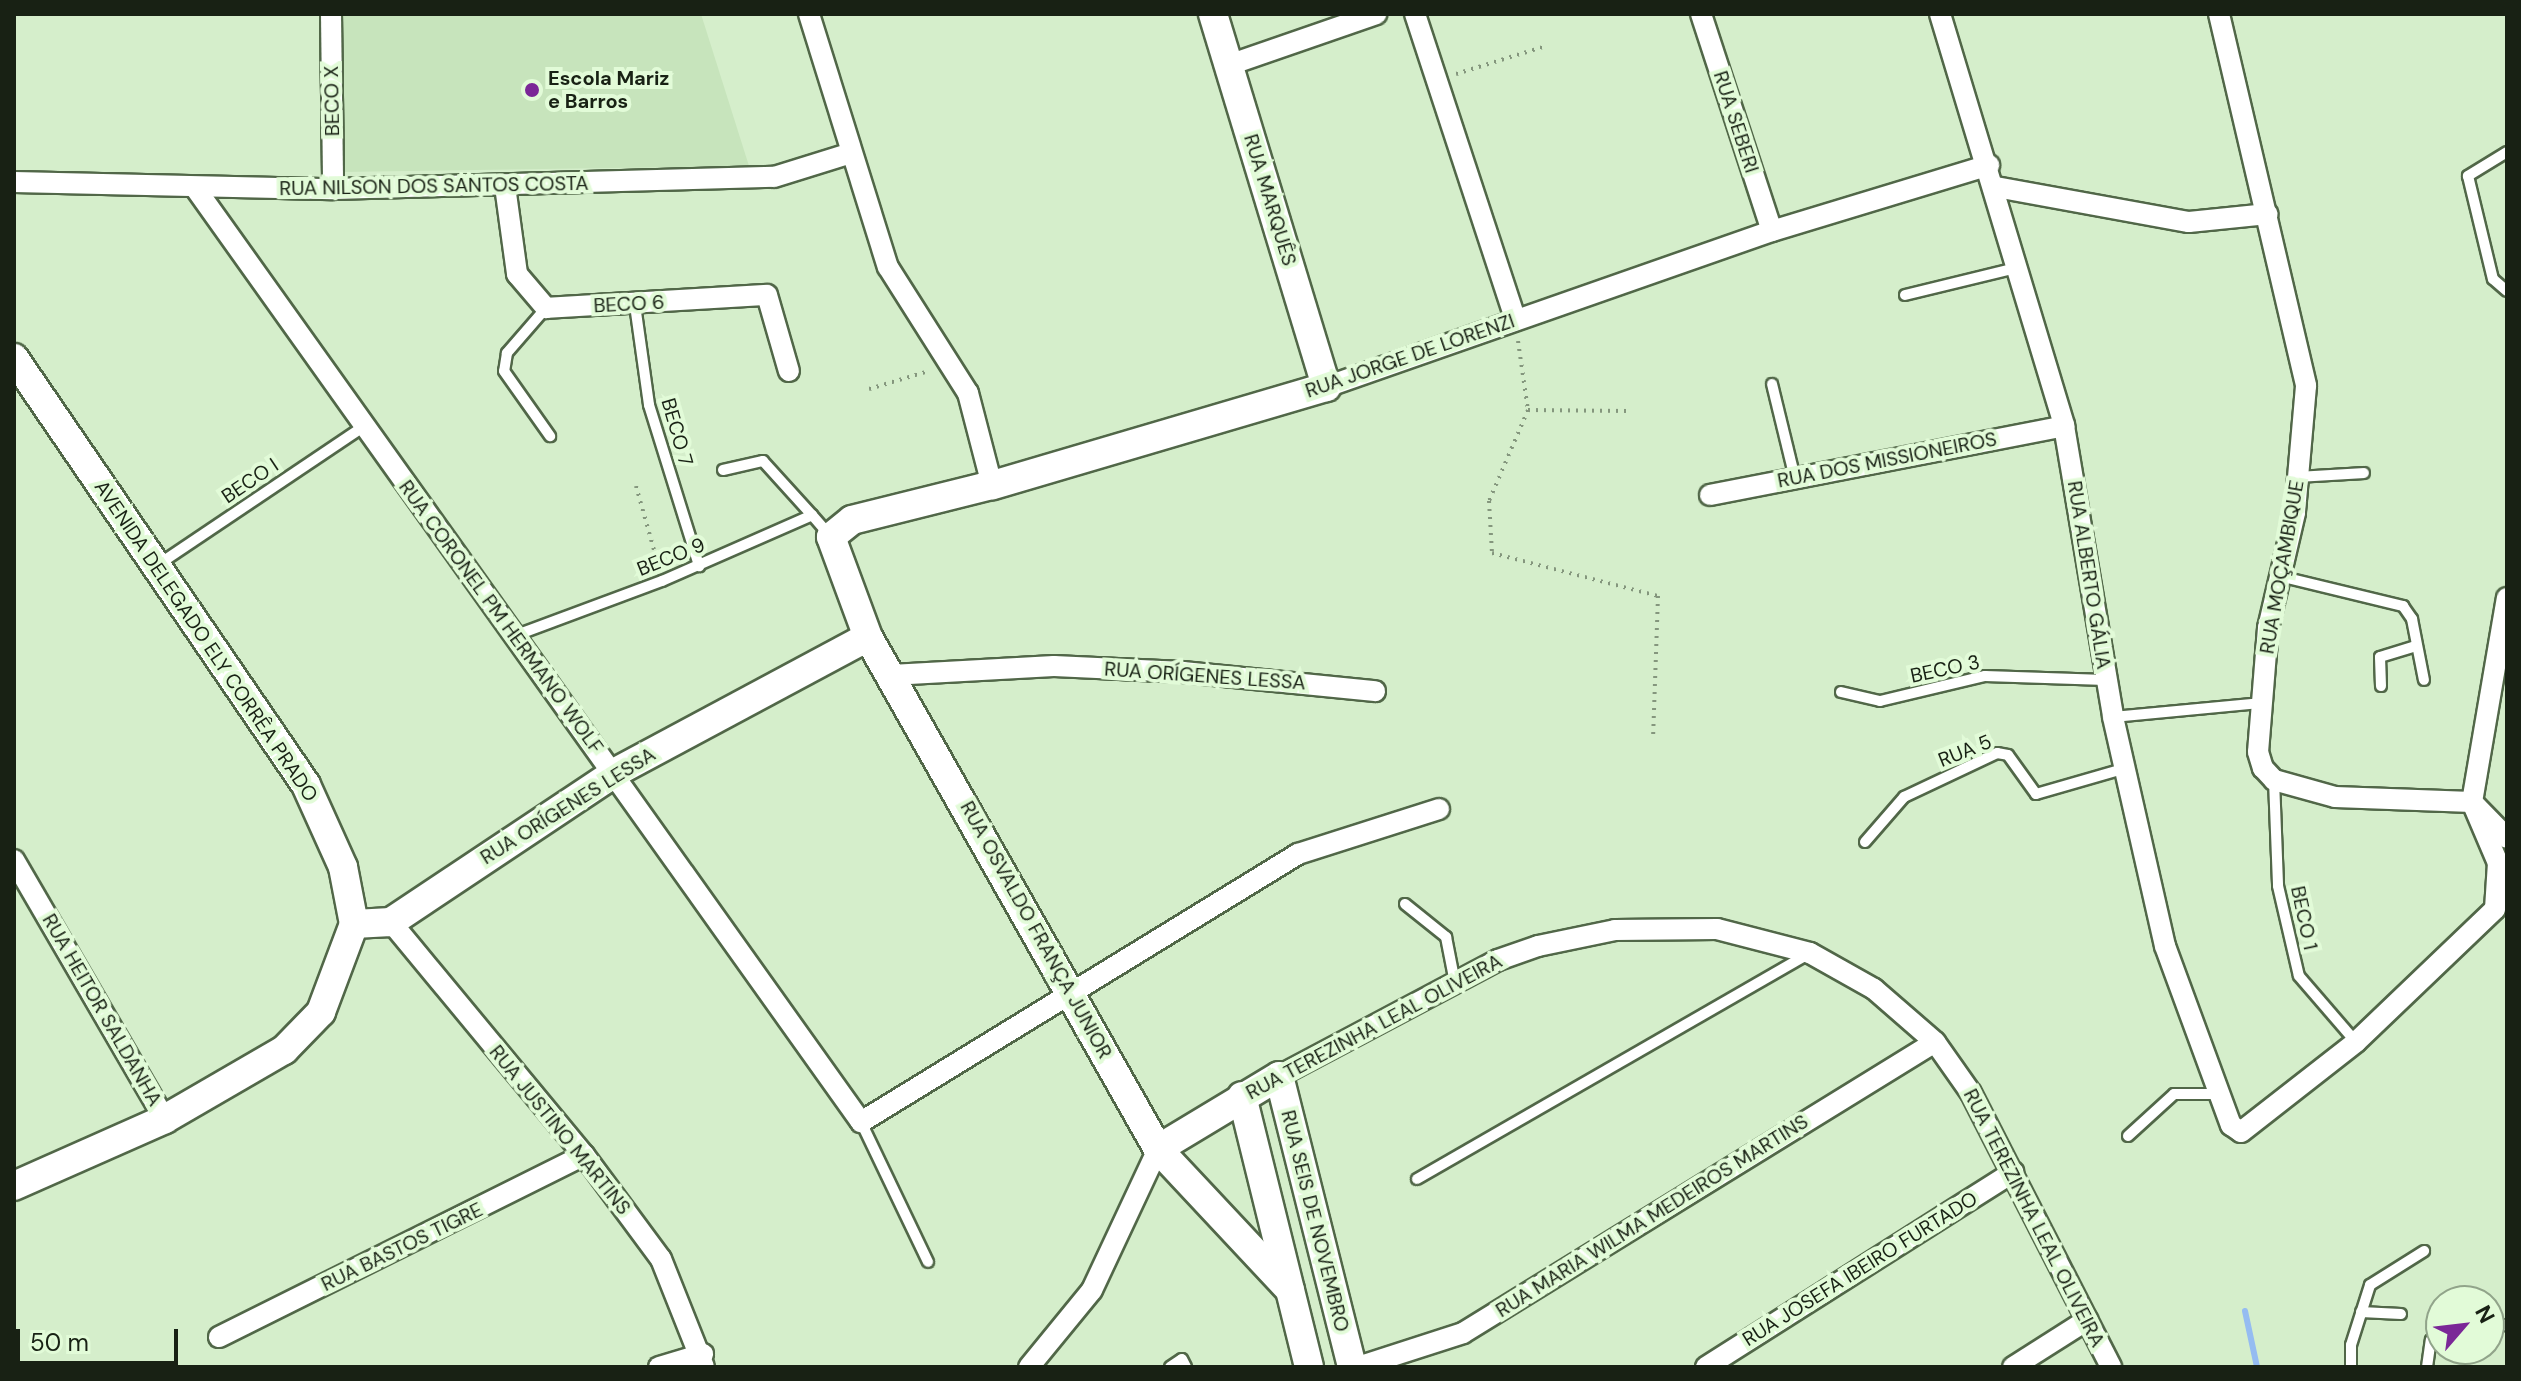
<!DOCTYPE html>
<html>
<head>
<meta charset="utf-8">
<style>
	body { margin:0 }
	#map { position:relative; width:2521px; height:1381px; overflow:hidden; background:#d5eecb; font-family:"DM Sans",sans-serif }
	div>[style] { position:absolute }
	.built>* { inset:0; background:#c7e4bc }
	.stream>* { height:6px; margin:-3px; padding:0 3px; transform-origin:3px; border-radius:3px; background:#95bcf1 }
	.path>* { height:4px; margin-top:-2px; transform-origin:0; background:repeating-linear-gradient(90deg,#84967d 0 2px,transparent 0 8px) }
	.roads { filter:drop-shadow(2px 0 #516748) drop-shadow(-2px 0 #516748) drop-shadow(0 2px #516748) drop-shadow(0 -2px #516748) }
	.lane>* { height:10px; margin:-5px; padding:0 5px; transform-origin:5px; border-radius:5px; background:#fff }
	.street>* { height:20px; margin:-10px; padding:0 10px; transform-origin:10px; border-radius:10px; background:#fff }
	.secondary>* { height:28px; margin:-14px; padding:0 14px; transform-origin:14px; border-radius:14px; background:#fff }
	.dots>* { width:22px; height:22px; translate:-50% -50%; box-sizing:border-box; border:4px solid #e2fbd8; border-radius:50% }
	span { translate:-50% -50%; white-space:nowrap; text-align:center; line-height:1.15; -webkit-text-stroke:8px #e2fbd8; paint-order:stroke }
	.poi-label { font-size:20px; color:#182114; font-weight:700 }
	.left { translate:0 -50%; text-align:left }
	.street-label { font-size:20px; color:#182114 }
	.frame { position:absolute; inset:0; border:16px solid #182114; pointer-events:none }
	.north { position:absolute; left:2425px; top:1285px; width:80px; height:80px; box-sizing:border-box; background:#e2fbd8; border:2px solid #91a48a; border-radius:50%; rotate:62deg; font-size:22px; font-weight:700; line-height:32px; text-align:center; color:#182114 }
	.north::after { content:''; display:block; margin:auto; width:28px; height:36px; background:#7b2797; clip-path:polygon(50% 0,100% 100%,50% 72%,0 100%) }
	.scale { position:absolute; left:16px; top:1329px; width:162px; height:36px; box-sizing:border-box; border:4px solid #182114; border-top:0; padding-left:10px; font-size:24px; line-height:28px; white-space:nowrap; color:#182114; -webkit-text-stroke:6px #e2fbd8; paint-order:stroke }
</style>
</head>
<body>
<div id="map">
	<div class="built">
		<i style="clip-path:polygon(338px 14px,701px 14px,749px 166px,340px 172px)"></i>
	</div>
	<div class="stream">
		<i style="left:2245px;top:1311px;width:57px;rotate:77.9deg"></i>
	</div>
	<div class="path">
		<i style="left:1456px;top:74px;width:94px;rotate:-17.3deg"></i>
		<i style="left:1518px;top:341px;width:70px;rotate:81.8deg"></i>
		<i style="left:1528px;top:410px;width:101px;rotate:0.6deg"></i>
		<i style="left:869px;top:389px;width:63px;rotate:-16.7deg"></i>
		<i style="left:1528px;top:410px;width:99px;rotate:113.2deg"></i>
		<i style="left:1489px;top:501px;width:52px;rotate:86.7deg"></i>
		<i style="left:1492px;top:553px;width:171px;rotate:14.5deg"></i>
		<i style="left:1658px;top:596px;width:140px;rotate:92deg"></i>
		<i style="left:636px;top:486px;width:85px;rotate:74.3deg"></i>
	</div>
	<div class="roads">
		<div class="lane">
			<i style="left:2507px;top:152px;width:46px;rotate:148.4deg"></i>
			<i style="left:2468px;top:176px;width:106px;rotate:76.4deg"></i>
			<i style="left:2493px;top:279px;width:18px;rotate:41deg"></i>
			<i style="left:1905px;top:295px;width:118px;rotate:-13.7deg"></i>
			<i style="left:635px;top:305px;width:101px;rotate:82deg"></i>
			<i style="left:649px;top:405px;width:169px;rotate:72.7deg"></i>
			<i style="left:546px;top:308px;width:60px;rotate:130.9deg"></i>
			<i style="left:507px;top:353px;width:18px;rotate:99deg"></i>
			<i style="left:504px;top:371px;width:80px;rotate:54.7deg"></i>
			<i style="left:1772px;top:384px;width:97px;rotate:76.3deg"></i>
			<i style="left:723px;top:470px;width:41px;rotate:-12.7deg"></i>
			<i style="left:763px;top:461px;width:73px;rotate:47.8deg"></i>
			<i style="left:2298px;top:477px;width:66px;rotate:-3.5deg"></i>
			<i style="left:159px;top:564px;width:246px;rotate:-33.9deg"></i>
			<i style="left:2279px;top:576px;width:128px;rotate:13.6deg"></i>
			<i style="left:2403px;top:606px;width:16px;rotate:55deg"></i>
			<i style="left:2412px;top:619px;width:62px;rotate:78.9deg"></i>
			<i style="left:514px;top:636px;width:158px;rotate:-20.4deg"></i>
			<i style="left:662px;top:581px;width:164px;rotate:-23.7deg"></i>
			<i style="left:812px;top:515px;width:29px;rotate:49deg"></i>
			<i style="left:2381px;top:686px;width:29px;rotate:-92deg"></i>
			<i style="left:2380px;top:657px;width:38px;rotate:-17deg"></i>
			<i style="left:1841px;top:692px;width:40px;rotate:13deg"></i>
			<i style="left:1880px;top:701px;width:108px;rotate:-13.4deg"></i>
			<i style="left:1985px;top:676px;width:121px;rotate:1.9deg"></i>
			<i style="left:2113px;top:717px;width:150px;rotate:-5.4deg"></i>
			<i style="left:2274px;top:780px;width:106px;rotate:87.8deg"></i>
			<i style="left:2278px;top:886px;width:92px;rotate:76.9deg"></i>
			<i style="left:2299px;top:976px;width:87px;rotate:49.2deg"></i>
			<i style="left:1865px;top:842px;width:60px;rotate:-49.1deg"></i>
			<i style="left:1904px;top:797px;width:103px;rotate:-25.3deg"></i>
			<i style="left:1997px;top:753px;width:11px;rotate:10deg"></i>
			<i style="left:2008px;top:755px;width:48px;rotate:54.3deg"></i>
			<i style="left:2036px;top:794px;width:94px;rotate:-16.1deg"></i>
			<i style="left:1405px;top:904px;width:53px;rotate:38.8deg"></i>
			<i style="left:1446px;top:937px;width:47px;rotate:78.9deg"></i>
			<i style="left:861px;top:1122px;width:155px;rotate:64.4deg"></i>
			<i style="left:2128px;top:1136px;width:62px;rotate:-42.4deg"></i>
			<i style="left:2174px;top:1094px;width:47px"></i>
			<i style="left:1417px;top:1179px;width:451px;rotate:-29.9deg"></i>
			<i style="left:2361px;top:1312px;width:40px;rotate:2.9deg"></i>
			<i style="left:2489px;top:1326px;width:18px;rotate:-3deg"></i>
			<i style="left:1170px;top:1367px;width:14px;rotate:-34deg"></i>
			<i style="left:1182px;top:1359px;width:9px;rotate:63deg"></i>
			<i style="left:2351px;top:1367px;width:22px;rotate:-90deg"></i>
			<i style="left:2351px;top:1345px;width:63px;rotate:-72.4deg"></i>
			<i style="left:2370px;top:1285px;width:64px;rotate:-32.2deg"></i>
			<i style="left:2427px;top:1367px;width:27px;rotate:-82deg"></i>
			<i style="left:2431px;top:1340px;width:14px;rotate:-45deg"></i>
		</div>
		<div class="street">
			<i style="left:331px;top:14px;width:175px;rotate:89.3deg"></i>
			<i style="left:809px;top:14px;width:265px;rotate:72.7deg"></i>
			<i style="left:888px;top:267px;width:149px;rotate:57.6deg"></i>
			<i style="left:968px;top:393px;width:95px;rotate:75.4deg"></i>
			<i style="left:1415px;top:14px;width:321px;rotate:71.8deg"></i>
			<i style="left:1701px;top:14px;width:228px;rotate:71.9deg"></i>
			<i style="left:1940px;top:14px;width:430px;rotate:73.2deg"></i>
			<i style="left:2064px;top:426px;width:295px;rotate:80.4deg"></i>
			<i style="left:2113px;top:717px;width:235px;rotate:77.2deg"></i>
			<i style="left:2165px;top:946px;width:191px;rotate:69.8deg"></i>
			<i style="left:2231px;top:1125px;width:12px;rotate:35deg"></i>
			<i style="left:2241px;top:1132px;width:146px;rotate:-38deg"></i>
			<i style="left:2356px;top:1042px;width:192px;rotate:-43.7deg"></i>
			<i style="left:2495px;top:909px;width:46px;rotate:-86.3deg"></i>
			<i style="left:2498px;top:863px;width:66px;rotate:-113.1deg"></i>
			<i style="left:2472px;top:802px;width:207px;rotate:-80.3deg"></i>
			<i style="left:2219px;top:14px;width:382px;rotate:76.8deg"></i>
			<i style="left:2306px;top:386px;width:127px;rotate:95deg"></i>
			<i style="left:2295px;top:513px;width:118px;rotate:103.2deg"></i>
			<i style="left:2268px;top:628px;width:124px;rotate:94.6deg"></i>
			<i style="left:2258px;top:752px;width:17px;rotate:73deg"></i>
			<i style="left:2263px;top:768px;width:16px;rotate:47deg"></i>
			<i style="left:2274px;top:780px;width:63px;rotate:15.6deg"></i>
			<i style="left:2335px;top:797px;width:137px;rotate:2.1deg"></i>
			<i style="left:2472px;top:802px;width:50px;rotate:45.8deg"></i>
			<i style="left:1229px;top:65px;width:156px;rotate:-19.1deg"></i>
			<i style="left:14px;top:182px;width:319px;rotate:1.3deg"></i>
			<i style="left:333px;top:189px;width:441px;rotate:-1.6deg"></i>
			<i style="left:774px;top:177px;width:81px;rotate:-17.3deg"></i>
			<i style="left:505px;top:186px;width:89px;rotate:82.2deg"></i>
			<i style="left:517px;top:274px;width:45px;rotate:49.5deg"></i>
			<i style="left:546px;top:308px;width:221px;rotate:-3.4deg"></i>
			<i style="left:767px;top:295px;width:79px;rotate:73.9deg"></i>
			<i style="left:1996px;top:187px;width:196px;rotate:10.3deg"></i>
			<i style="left:2189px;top:222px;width:79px;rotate:-5.8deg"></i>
			<i style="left:196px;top:189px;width:1146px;rotate:54.52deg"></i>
			<i style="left:861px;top:1122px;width:513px;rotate:-31.52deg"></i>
			<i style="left:1298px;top:854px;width:148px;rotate:-17.7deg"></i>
			<i style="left:1326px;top:387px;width:472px;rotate:-19.3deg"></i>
			<i style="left:1772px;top:231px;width:227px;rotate:-16.9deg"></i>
			<i style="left:1710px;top:495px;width:361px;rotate:-11deg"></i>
			<i style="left:891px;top:675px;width:163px;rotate:-3.2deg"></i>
			<i style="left:1054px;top:666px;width:129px;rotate:2.7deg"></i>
			<i style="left:1183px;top:672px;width:193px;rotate:5.7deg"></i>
			<i style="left:14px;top:860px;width:300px;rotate:59.8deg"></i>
			<i style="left:391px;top:922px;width:303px;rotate:50.4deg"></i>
			<i style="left:584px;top:1155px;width:129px;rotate:53.5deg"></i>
			<i style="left:661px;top:1259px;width:116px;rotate:68.3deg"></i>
			<i style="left:1279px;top:1076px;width:248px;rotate:-27.9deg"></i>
			<i style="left:1498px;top:960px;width:42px;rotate:-19.3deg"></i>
			<i style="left:1538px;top:946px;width:79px;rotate:-11.7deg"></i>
			<i style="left:1615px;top:930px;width:102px;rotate:-0.6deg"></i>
			<i style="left:1717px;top:929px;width:96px;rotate:14.5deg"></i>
			<i style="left:1810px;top:953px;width:73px;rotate:29.4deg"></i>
			<i style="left:1874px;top:989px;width:81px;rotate:41deg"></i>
			<i style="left:1935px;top:1042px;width:62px;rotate:54.8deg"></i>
			<i style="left:1971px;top:1093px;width:308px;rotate:62.9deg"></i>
			<i style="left:219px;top:1337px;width:408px;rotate:-26.5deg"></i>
			<i style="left:659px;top:1367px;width:46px;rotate:-16.5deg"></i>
			<i style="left:1029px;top:1367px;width:99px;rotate:-50.7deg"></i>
			<i style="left:1092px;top:1290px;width:156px;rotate:-64.9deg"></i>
			<i style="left:1358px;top:1367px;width:110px;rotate:-17.9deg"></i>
			<i style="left:1463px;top:1333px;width:554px;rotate:-31.65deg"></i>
			<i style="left:1706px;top:1367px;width:364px;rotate:-32.4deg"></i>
			<i style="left:2013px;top:1367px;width:88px;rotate:-32.4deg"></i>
		</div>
		<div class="secondary">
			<i style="left:1213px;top:14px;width:390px;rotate:73.1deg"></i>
			<i style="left:1326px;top:387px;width:348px;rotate:163.6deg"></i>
			<i style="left:992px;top:485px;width:144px;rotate:166deg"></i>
			<i style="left:852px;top:520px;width:27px;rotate:141deg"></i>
			<i style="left:831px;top:537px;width:107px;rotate:69.7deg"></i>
			<i style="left:868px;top:637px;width:588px;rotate:60.47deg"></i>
			<i style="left:1158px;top:1149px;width:193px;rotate:46.9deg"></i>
			<i style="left:14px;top:358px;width:517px;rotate:55.63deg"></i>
			<i style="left:306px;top:785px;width:90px;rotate:65.7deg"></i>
			<i style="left:343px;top:867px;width:58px;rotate:79.1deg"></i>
			<i style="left:354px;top:924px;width:94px;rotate:110.6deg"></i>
			<i style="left:321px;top:1012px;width:53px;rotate:134.2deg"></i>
			<i style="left:284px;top:1050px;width:138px;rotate:149.9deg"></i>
			<i style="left:165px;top:1119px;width:165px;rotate:156.1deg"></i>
			<i style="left:354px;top:924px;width:37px;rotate:-3deg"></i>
			<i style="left:391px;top:922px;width:268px;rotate:-33.7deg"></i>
			<i style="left:614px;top:773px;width:288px;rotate:-28.2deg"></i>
			<i style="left:1242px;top:1096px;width:279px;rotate:76.1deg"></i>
			<i style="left:1158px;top:1149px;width:141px;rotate:-31.1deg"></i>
			<i style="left:1279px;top:1076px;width:300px;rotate:75.9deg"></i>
		</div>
	</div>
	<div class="dots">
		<i style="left:532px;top:90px;background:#7b2797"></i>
	</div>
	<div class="poi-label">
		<span class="left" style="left:548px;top:90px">Escola Mariz<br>e Barros</span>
	</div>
	<div class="street-label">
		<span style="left:332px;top:101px;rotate:-91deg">BECO X</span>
		<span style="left:1736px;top:122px;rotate:72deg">RUA SEBERI</span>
		<span style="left:434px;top:186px;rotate:-1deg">RUA NILSON DOS SANTOS COSTA</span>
		<span style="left:1270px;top:200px;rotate:73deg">RUA MARQUÊS</span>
		<span style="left:629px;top:304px;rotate:-3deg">BECO 6</span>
		<span style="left:1410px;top:356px;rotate:-19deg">RUA JORGE DE LORENZI</span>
		<span style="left:677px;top:432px;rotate:74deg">BECO 7</span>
		<span style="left:1887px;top:460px;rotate:-11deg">RUA DOS MISSIONEIROS</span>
		<span style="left:250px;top:481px;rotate:-34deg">BECO I</span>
		<span style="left:671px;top:557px;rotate:-22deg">BECO 9</span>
		<span style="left:2282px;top:567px;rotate:-80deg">RUA MOÇAMBIQUE</span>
		<span style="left:2089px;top:575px;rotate:81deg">RUA ALBERTO GÁLIA</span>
		<span style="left:501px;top:617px;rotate:54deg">RUA CORONEL PM HERMANO WOLF</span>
		<span style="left:206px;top:641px;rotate:56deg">AVENIDA DELEGADO ELY CORRÊA PRADO</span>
		<span style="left:1945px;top:669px;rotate:-12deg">BECO 3</span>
		<span style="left:1205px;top:676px;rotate:4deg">RUA ORÍGENES LESSA</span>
		<span style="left:1965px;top:751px;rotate:-22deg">RUA 5</span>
		<span style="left:568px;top:806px;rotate:-32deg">RUA ORÍGENES LESSA</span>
		<span style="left:2304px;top:918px;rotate:78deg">BECO 1</span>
		<span style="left:1036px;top:930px;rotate:61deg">RUA OSVALDO FRANÇA JUNIOR</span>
		<span style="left:102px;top:1010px;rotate:60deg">RUA HEITOR SALDANHA</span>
		<span style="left:1374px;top:1027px;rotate:-28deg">RUA TEREZINHA LEAL OLIVEIRA</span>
		<span style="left:560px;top:1130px;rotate:51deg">RUA JUSTINO MARTINS</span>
		<span style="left:1652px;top:1216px;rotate:-32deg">RUA MARIA WILMA MEDEIROS MARTINS</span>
		<span style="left:2034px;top:1218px;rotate:63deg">RUA TEREZINHA LEAL OLIVEIRA</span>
		<span style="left:1315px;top:1221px;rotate:76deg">RUA SEIS DE NOVEMBRO</span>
		<span style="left:402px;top:1247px;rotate:-26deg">RUA BASTOS TIGRE</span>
		<span style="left:1860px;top:1269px;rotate:-32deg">RUA JOSEFA IBEIRO FURTADO</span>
	</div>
	<div class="frame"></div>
	<div class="north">N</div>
	<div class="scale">50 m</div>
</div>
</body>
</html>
